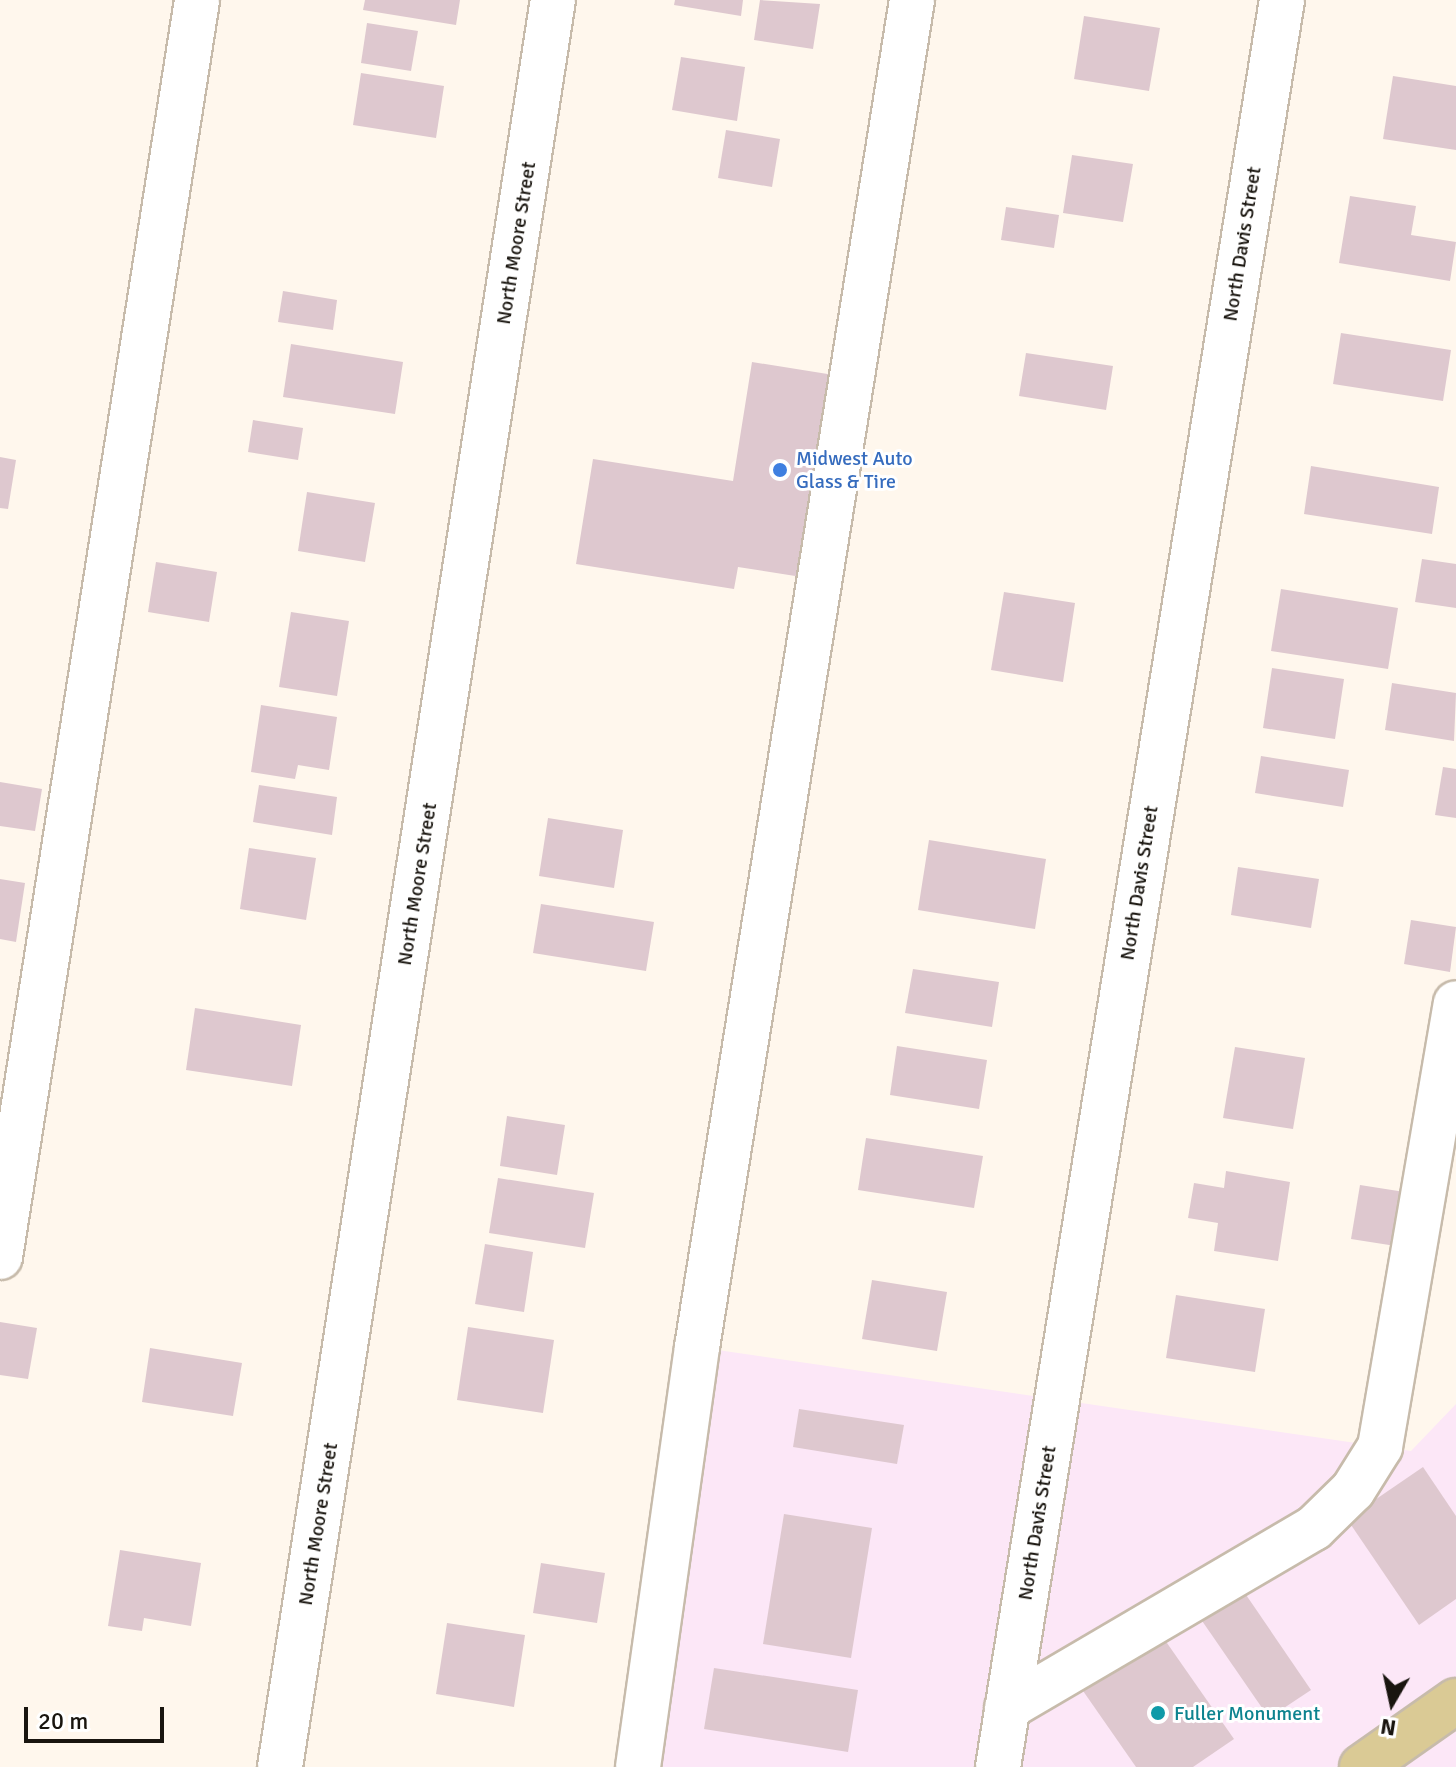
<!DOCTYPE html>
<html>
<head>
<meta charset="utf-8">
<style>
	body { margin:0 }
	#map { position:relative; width:1456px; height:1767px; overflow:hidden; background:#fff7ed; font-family:Signika,sans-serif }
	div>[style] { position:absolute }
	.commercial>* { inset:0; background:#fce7f7 }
	.building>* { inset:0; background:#dec8cf }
	.roads { filter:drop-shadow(2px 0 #c7bbab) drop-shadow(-2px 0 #c7bbab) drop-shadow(0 2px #c7bbab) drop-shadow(0 -2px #c7bbab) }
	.minor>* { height:44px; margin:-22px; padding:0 22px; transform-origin:22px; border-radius:22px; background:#fff }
	.major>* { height:44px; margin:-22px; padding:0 22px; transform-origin:22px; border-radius:22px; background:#daca95 }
	.dots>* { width:22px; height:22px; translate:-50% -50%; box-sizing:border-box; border:4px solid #fff; border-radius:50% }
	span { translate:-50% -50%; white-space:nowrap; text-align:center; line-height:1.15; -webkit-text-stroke:6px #fff; paint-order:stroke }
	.street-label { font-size:20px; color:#19150f }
	.shop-label { font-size:20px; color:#366cbe }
	.left { translate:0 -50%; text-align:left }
	.culture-label { font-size:20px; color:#0d838f }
	.north { position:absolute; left:1352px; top:1663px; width:80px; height:80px; -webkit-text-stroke:6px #fff; paint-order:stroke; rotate:189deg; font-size:22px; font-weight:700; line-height:32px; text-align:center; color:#19150f }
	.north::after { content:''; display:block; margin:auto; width:28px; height:36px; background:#19150f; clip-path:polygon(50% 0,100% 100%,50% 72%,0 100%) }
	.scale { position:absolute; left:24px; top:1707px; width:140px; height:36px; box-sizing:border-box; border:4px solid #19150f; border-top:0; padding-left:10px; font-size:24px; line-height:28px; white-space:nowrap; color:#19150f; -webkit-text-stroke:6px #fff; paint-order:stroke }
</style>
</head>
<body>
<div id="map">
	<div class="commercial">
		<i style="clip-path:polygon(697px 1347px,1411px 1451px,1456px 1404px,1456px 1767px,638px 1767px)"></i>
	</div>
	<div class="building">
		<i style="clip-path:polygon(365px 0,460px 0,456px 25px,363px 10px)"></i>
		<i style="clip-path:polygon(675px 0,743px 0,741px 16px,674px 5px)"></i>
		<i style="clip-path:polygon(760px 0,820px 4px,813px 49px,754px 40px)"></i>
		<i style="clip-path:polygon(1084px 16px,1160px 28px,1149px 91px,1074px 79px)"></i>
		<i style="clip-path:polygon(367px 23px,418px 31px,411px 71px,361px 63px)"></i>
		<i style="clip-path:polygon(681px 57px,745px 67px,737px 121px,672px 110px)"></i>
		<i style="clip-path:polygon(361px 73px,444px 86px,436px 138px,353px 125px)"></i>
		<i style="clip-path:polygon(1393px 76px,1456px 86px,1456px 150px,1383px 139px)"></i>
		<i style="clip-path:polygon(726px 130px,780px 139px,772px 187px,718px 178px)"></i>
		<i style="clip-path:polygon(1072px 155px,1133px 164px,1123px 222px,1063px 213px)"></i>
		<i style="clip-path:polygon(1350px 196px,1416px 206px,1411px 235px,1456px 242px,1450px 281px,1339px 263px)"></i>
		<i style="clip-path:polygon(1006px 207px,1059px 215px,1054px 248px,1001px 240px)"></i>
		<i style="clip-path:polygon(283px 291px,337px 300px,333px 330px,278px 322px)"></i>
		<i style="clip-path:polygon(1341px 333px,1451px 350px,1443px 401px,1333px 384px)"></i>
		<i style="clip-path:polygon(291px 344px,403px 362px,395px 414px,283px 397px)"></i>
		<i style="clip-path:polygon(1026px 353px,1113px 366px,1106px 410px,1019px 396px)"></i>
		<i style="clip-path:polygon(752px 362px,840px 376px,808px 578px,738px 567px,734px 589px,576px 564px,593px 459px,733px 481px)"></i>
		<i style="clip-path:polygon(253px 420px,303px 428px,298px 460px,248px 452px)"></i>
		<i style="clip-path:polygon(0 457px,16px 460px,8px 509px,0 508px)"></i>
		<i style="clip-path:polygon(1311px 466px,1439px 487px,1432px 534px,1304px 514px)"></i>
		<i style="clip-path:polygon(307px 492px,375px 503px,365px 562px,298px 551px)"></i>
		<i style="clip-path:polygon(1422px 559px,1456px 564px,1456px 608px,1415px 602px)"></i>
		<i style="clip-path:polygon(156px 562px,217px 572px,209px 622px,148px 612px)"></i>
		<i style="clip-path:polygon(1281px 589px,1398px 608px,1388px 669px,1271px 651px)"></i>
		<i style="clip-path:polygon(1004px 592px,1075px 603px,1063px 682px,991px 670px)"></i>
		<i style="clip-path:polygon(291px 612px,349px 621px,337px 696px,279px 687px)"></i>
		<i style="clip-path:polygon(1272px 668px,1344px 679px,1335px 739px,1263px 728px)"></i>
		<i style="clip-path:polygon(1392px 683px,1456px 693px,1454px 741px,1385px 730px)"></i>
		<i style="clip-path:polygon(261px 705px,337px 717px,329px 770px,298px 765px,295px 779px,251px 772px)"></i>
		<i style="clip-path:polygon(1261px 756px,1349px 770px,1343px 807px,1255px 793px)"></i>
		<i style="clip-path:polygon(1443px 767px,1456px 769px,1456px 818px,1435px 815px)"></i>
		<i style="clip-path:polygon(0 782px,42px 789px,35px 831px,0 826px)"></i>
		<i style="clip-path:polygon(259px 785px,337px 797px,332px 835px,253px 822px)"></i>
		<i style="clip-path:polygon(548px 818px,623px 830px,614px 888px,539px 876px)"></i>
		<i style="clip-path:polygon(929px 840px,1046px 859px,1035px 929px,918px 910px)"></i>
		<i style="clip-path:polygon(249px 848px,316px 858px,306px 920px,240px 909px)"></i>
		<i style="clip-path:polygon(1238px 867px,1319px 879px,1311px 928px,1231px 915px)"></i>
		<i style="clip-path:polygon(0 879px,25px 883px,16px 942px,0 939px)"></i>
		<i style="clip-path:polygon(541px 904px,654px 922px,646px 971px,533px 953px)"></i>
		<i style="clip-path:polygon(1411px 920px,1456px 927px,1450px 972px,1404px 964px)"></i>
		<i style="clip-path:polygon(913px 969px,999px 982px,992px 1027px,905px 1013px)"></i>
		<i style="clip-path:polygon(195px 1008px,301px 1025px,292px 1086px,186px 1070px)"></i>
		<i style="clip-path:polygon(897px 1046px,987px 1060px,979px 1109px,890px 1095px)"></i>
		<i style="clip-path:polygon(1235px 1047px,1305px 1058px,1293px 1129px,1223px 1118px)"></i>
		<i style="clip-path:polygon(507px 1116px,565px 1125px,557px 1175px,500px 1166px)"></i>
		<i style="clip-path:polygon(866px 1138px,983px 1156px,974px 1208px,858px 1190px)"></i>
		<i style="clip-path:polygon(1226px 1171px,1290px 1182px,1278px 1261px,1214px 1251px,1218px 1223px,1188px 1218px,1194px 1183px,1224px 1188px)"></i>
		<i style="clip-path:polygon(498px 1178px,594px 1193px,585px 1248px,489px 1233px)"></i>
		<i style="clip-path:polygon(1360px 1185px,1411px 1193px,1402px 1247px,1351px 1239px)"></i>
		<i style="clip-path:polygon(485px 1244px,533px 1252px,524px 1312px,475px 1304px)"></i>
		<i style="clip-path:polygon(872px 1280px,947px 1292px,937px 1351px,862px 1339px)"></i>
		<i style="clip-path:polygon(1176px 1295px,1265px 1309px,1255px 1372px,1166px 1358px)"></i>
		<i style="clip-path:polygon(0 1322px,37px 1328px,28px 1379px,0 1375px)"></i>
		<i style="clip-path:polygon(468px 1327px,554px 1340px,543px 1413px,457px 1400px)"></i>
		<i style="clip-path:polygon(150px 1348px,242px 1363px,233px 1416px,142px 1402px)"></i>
		<i style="clip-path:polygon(799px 1409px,904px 1425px,897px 1464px,793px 1447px)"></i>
		<i style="clip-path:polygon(1423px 1467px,1456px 1516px,1456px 1599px,1419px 1625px,1347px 1519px)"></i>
		<i style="clip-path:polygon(784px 1514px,872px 1528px,851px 1658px,763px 1644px)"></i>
		<i style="clip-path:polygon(120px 1550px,201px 1563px,191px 1626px,144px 1618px,142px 1631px,108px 1626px)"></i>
		<i style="clip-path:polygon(541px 1563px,605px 1573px,597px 1623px,533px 1613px)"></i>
		<i style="clip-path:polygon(1240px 1586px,1311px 1690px,1269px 1718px,1198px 1615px)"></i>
		<i style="clip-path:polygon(447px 1623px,525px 1635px,514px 1707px,436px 1694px)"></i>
		<i style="clip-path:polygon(1160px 1633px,1234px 1739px,1193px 1767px,1136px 1767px,1081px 1688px)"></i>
		<i style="clip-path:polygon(714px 1668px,858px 1690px,848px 1752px,704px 1729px)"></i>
	</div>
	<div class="roads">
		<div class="minor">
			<i style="left:0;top:1257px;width:1272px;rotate:-81.09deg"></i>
			<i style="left:1007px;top:1708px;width:356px;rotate:-30.4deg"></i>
			<i style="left:1314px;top:1528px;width:54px;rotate:-44.3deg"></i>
			<i style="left:1353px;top:1490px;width:51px;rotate:-57.9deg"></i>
			<i style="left:1380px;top:1447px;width:450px;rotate:-80.3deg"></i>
			<i style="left:280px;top:1767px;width:1788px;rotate:-81.22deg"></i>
			<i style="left:638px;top:1767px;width:424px;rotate:-82deg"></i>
			<i style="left:697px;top:1347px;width:1364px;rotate:-80.93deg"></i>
			<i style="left:998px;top:1767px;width:1790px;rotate:-80.87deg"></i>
		</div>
		<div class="major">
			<i style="left:1362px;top:1767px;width:115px;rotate:-35.1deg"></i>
		</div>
	</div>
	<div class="dots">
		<i style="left:780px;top:470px;background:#3f7fe0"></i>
		<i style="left:1158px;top:1713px;background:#0f9aa8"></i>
	</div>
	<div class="street-label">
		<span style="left:516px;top:243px;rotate:-81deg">North Moore Street</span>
		<span style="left:1242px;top:244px;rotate:-81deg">North Davis Street</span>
		<span style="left:1139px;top:883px;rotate:-81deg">North Davis Street</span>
		<span style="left:417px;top:884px;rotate:-81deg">North Moore Street</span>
		<span style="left:1037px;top:1523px;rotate:-81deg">North Davis Street</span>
		<span style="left:318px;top:1524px;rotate:-81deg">North Moore Street</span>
	</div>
	<div class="shop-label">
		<span class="left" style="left:796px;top:470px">Midwest Auto<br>Glass &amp; Tire</span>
	</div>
	<div class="culture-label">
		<span class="left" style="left:1174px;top:1713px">Fuller Monument</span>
	</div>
	<div class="north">N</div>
	<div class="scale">20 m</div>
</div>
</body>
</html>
